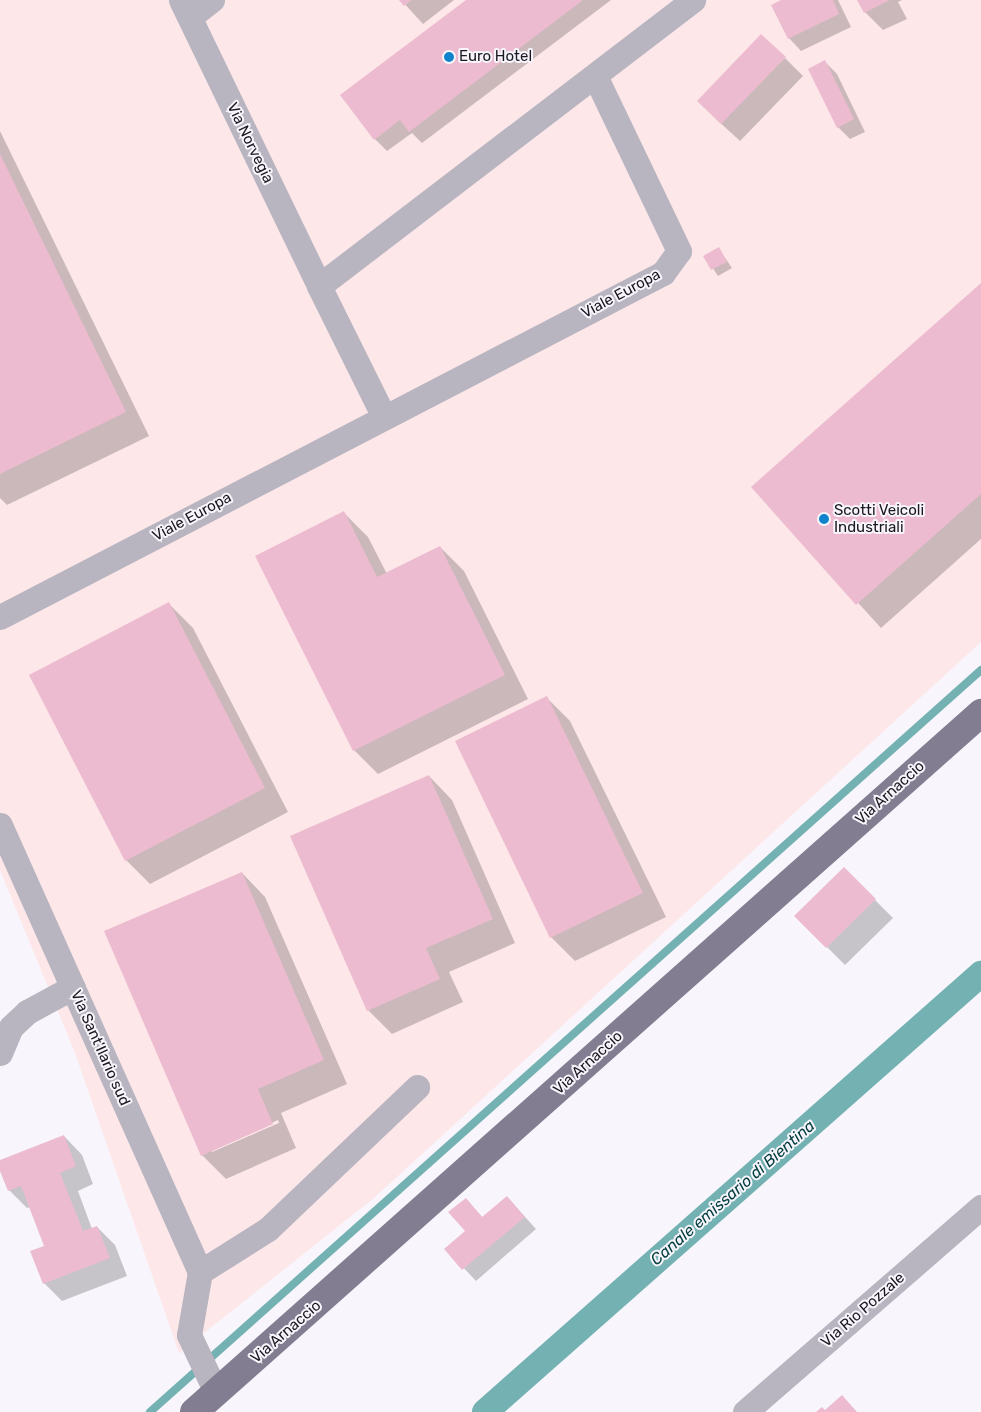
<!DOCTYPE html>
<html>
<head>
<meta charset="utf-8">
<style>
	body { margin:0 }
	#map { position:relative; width:981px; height:1412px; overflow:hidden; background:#f8f6fc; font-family:Rubik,sans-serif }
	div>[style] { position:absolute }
	.commercial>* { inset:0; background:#fde7e9 }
	.shadow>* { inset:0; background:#0003 }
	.stream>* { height:8px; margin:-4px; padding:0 4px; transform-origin:4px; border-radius:4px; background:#73b1b2 }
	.canal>* { height:26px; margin:-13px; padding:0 13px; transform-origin:13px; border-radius:13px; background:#73b1b2 }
	.building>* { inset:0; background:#edbbcf }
	.minor>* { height:25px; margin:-12.5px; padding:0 12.5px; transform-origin:12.5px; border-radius:12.5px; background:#b8b5c0 }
	.major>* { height:28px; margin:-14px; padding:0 14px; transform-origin:14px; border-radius:14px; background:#837d91 }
	.dots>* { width:14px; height:14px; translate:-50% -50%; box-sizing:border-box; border:2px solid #f8f6fc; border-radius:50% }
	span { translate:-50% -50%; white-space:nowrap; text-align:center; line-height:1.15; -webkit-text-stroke:4px #f8f6fc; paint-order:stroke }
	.poi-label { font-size:15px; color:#1b1821 }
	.left { translate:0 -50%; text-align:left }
	.street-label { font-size:15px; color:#1b1821 }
	.water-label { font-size:16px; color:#003d3e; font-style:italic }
</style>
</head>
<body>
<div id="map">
	<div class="commercial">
		<i style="clip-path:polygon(0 0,981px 0,981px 642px,374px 1198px,179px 1353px,75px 1053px,0 870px)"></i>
	</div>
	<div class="shadow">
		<i style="clip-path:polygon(401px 0,454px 0,423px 24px)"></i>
		<i style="clip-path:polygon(468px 0,611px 0,422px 143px,412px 133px,387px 151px,375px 139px)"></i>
		<i style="clip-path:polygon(784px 0,838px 0,851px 27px,801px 51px,789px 38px)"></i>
		<i style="clip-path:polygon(859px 0,902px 0,898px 2px,907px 19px,883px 30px,865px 12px)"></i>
		<i style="clip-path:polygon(785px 58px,803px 76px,740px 141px,716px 119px)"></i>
		<i style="clip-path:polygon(825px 62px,837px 74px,865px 132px,850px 139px,838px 127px)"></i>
		<i style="clip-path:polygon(0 131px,149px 436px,7px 505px,0 498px)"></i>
		<i style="clip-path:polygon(719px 249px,732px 268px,718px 276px,705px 256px)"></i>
		<i style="clip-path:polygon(981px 284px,981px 539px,881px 628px,753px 487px)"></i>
		<i style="clip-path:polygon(344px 513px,368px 537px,387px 574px,440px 547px,464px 571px,528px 699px,378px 774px,354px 750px)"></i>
		<i style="clip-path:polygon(169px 604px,193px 628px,288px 812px,150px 884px,126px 860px)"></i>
		<i style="clip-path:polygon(546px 697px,570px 721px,666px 917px,575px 961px,551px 937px)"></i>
		<i style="clip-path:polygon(429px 776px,452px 800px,515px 943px,449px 972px,463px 1002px,392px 1034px,368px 1010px)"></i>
		<i style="clip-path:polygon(844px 869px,893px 918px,845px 965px,796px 916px)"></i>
		<i style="clip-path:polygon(evenodd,242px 873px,265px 897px,347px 1084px,281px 1113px,296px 1148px,226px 1179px,202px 1155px,242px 873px,278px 1120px,279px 1123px,212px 1152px,212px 1150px,278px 1120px)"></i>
		<i style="clip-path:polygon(64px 1136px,82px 1155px,93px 1184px,78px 1191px,92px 1229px,97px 1227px,115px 1245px,127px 1276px,62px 1301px,44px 1283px,45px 1247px,30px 1207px,27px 1208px,9px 1190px,0 1161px)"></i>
		<i style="clip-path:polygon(507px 1197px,536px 1229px,476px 1281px,446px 1249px,466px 1231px,466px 1199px,483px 1218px)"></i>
	</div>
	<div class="stream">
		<i style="left:150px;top:1412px;width:1114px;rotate:-41.76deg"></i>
	</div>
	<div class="canal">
		<i style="left:485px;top:1412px;width:662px;rotate:-41.45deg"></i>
	</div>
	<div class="building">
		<i style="clip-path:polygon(399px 0,412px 0,404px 6px)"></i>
		<i style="clip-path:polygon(466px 0,583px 0,409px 132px,400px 120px,374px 140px,340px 95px)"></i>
		<i style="clip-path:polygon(781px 0,833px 0,839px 14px,788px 39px,771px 5px)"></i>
		<i style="clip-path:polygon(857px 0,890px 0,864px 13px)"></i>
		<i style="clip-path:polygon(761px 34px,786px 57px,721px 124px,697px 101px)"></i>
		<i style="clip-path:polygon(825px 60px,854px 119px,837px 128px,808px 69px)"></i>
		<i style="clip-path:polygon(0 154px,126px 412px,0 474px)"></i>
		<i style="clip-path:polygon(719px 247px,727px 262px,711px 270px,703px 256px)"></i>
		<i style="clip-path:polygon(981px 283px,981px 494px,856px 605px,751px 487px)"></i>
		<i style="clip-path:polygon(344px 511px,377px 577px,440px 546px,505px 675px,353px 751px,255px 556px)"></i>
		<i style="clip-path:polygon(169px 602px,265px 788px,125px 861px,29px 675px)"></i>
		<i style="clip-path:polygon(547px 696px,643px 893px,550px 938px,455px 741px)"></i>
		<i style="clip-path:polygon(429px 775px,493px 919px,426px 948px,440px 979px,367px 1011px,290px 836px)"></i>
		<i style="clip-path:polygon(844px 867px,876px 899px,826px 948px,794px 916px)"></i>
		<i style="clip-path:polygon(242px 872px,324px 1060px,258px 1089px,273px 1124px,201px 1156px,104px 931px)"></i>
		<i style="clip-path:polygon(64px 1135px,76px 1166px,60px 1173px,83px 1231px,97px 1226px,110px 1258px,43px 1284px,30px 1251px,44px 1246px,21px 1186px,8px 1191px,0 1171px,0 1160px)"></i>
		<i style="clip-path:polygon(507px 1196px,525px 1217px,462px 1270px,444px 1249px,465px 1231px,448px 1212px,466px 1198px,482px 1217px)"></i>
		<i style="clip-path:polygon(842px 1395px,857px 1412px,816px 1412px,822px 1407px,825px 1410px)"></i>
	</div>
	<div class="minor">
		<i style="left:181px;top:0;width:318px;rotate:64.2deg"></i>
		<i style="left:190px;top:17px;width:28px;rotate:-38deg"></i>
		<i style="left:384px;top:417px;width:146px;rotate:-116.4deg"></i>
		<i style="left:319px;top:286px;width:471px;rotate:-37.4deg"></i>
		<i style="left:0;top:617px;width:747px;rotate:-27.42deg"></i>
		<i style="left:663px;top:273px;width:27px;rotate:-54deg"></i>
		<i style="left:679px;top:251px;width:194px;rotate:-115.6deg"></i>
		<i style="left:0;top:825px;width:490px;rotate:65.9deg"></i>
		<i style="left:200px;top:1272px;width:64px;rotate:99.9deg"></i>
		<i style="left:189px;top:1335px;width:63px;rotate:64.7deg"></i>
		<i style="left:0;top:1053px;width:28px;rotate:-67deg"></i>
		<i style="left:11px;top:1027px;width:22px;rotate:-43deg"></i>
		<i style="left:27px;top:1012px;width:52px;rotate:-28.5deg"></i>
		<i style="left:200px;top:1272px;width:80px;rotate:-32.3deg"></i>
		<i style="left:268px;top:1229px;width:206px;rotate:-43.6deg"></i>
		<i style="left:745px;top:1412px;width:313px;rotate:-41deg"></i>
	</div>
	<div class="major">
		<i style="left:194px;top:1412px;width:1053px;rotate:-41.61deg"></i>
	</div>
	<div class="dots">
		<i style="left:449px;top:57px;background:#1083cc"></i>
		<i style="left:824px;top:519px;background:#1083cc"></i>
	</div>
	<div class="poi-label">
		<span class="left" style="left:459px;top:57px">Euro Hotel</span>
		<span class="left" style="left:834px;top:519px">Scotti Veicoli<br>Industriali</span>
	</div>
	<div class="street-label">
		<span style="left:250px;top:143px;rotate:64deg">Via Norvegia</span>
		<span style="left:621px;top:294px;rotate:-28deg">Viale Europa</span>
		<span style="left:192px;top:517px;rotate:-28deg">Viale Europa</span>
		<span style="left:890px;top:793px;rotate:-42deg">Via Arnaccio</span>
		<span style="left:100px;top:1048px;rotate:66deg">Via Sant'Ilario sud</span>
		<span style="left:588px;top:1063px;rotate:-42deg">Via Arnaccio</span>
		<span style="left:863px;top:1310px;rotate:-41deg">Via Rio Pozzale</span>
		<span style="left:286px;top:1332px;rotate:-41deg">Via Arnaccio</span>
	</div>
	<div class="water-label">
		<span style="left:733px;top:1193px;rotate:-41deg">Canale emissario di Bientina</span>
	</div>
</div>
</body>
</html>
